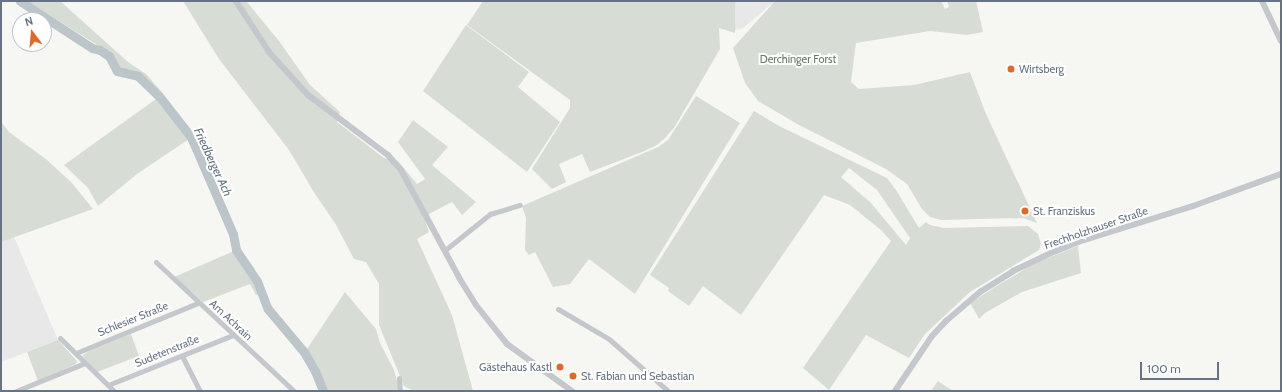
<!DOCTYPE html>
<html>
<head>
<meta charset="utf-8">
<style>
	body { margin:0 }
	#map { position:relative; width:1282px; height:392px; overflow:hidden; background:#f6f7f3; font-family:Cabin,sans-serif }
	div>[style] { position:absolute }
	.built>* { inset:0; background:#e7e8e7 }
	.green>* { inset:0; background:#d7ddd4 }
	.river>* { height:9px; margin:-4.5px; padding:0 4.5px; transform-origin:4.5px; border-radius:4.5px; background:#bcc5ca }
	.minor>* { height:5px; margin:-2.5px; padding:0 2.5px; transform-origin:2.5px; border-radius:2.5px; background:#c4c7cb }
	.tertiary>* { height:6px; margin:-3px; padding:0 3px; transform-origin:3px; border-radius:3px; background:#c4c7cb }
	.dots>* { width:11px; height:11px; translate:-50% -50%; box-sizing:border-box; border:2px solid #fff; border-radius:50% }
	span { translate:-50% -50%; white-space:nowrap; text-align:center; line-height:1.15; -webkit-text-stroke:4px #fff; paint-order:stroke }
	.park-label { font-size:11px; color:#677b64 }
	.poi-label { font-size:11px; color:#667384 }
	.left { translate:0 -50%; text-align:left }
	.right { translate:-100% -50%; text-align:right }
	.street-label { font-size:11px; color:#667384 }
	.water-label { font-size:12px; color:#627580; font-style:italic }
	.frame { position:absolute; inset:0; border:2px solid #667384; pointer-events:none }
	.north { position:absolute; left:12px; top:12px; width:40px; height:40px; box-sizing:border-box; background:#fff; border:1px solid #c2c7ce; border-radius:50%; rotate:344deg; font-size:11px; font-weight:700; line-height:16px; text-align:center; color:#667384 }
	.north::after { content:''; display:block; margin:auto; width:14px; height:18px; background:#e26828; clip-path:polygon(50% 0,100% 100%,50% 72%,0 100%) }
	.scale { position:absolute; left:1140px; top:362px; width:79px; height:18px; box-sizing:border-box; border:2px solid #667384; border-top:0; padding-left:5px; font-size:12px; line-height:14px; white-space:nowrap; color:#667384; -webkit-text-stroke:3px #fff; paint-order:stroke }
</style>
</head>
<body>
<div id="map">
	<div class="built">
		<i style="clip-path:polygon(735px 1px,775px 1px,742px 29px,735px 30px)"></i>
		<i style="clip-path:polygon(14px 237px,58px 340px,1px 362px,1px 242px)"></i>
	</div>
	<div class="green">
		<i style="clip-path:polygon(27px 1px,60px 1px,128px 62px,146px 74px,162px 92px,160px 94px,140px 74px,119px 69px,110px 53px)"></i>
		<i style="clip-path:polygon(183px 1px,246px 1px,279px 41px,310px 85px,340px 112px,337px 122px,384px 158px,398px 161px,417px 184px,425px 179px,398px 142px,413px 120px,448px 147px,432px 165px,476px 202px,462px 215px,452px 202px,429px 214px,425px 221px,429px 232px,417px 239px,452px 315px,473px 391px,414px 391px,404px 386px,379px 325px,379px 284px,366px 262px,354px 259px,335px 223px,315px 194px,289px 150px,219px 59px)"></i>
		<i style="clip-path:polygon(483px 1px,735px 1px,735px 33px,719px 28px,720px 49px,674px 128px,664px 139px,657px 145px,642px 152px,590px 172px,582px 154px,559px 164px,566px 182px,552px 189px,532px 169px,570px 108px,570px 100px,467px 25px)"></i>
		<i style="clip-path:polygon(775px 1px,941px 1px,945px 9px,949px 7px,947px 1px,976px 1px,983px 32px,967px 35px,930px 31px,856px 43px,851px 82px,859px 89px,914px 85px,970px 72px,986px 114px,1037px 223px,1023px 218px,941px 220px,930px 217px,922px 209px,907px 184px,886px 169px,799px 125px,758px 101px,745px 83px,733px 48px)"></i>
		<i style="clip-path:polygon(466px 25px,529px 72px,518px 87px,560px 122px,527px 172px,423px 91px)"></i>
		<i style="clip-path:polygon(696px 96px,740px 123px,635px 294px,589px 259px,570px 284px,553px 287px,535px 252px,529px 255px,525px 250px,526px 218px,522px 206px,658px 147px,668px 140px)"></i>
		<i style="clip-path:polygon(156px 99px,189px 139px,137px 174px,98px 206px,88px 188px,64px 165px)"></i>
		<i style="clip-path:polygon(evenodd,754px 111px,779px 126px,887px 178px,896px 190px,919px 228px,926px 222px,930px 225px,944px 228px,1028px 226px,1038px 234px,1041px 244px,1039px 250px,970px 292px,925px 334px,909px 358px,866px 335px,829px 390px,803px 368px,891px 241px,881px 230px,850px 205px,824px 195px,741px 315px,703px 286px,689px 306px,668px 291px,669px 288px,650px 275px,754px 111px,849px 168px,877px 190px,910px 238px,906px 245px,871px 203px,841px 177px,849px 168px)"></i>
		<i style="clip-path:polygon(1px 122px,9px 132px,47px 160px,72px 183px,93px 209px,1px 242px)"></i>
		<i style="clip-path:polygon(1078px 246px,1081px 273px,1022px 292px,985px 313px,979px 319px,977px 315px,970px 303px,995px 287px,1035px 263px)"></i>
		<i style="clip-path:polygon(234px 251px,246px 268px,259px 294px,256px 295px,250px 284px,203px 302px,174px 277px)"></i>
		<i style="clip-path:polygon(345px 292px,376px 329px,380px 343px,394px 370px,399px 388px,398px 391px,324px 390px,317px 372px,305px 352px)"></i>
		<i style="clip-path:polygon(131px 334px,139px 356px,97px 372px,84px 358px,83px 355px,89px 351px)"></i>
		<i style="clip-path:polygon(58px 340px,77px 361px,76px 364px,38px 381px,27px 352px)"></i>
		<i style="clip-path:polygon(938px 381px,953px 391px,931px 391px)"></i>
	</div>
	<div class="river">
		<i style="left:20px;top:1px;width:86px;rotate:33.1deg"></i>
		<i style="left:92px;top:48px;width:8px;rotate:14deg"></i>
		<i style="left:100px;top:50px;width:11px;rotate:34deg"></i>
		<i style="left:109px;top:56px;width:17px;rotate:62deg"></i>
		<i style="left:117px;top:71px;width:22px;rotate:13deg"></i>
		<i style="left:138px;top:76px;width:29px;rotate:44deg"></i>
		<i style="left:159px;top:96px;width:52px;rotate:52deg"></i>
		<i style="left:191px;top:137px;width:106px;rotate:66.6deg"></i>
		<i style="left:233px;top:234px;width:16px;rotate:79deg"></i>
		<i style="left:236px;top:250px;width:37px;rotate:56deg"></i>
		<i style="left:257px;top:281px;width:30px;rotate:69deg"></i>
		<i style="left:268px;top:309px;width:56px;rotate:50.1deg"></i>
		<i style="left:304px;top:352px;width:22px;rotate:60deg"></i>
		<i style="left:315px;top:371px;width:22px;rotate:68deg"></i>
	</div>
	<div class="minor">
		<i style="left:445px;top:250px;width:58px;rotate:-38.7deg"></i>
		<i style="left:490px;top:214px;width:31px;rotate:-17deg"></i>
		<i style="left:156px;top:262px;width:189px;rotate:43.1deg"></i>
		<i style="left:558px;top:309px;width:59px;rotate:30.5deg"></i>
		<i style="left:609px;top:339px;width:79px;rotate:41.4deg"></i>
		<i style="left:60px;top:338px;width:76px;rotate:44.5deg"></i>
		<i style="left:76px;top:353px;width:132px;rotate:-22.3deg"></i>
		<i style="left:182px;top:356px;width:39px;rotate:63deg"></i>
		<i style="left:399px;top:378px;width:13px;rotate:86deg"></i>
		<i style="left:108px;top:385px;width:135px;rotate:-21.8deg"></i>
		<i style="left:16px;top:391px;width:74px;rotate:-22.1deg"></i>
	</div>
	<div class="tertiary">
		<i style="left:236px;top:1px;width:61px;rotate:57.1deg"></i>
		<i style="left:269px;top:52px;width:58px;rotate:47.8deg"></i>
		<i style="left:308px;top:95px;width:100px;rotate:36.9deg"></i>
		<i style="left:388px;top:155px;width:20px;rotate:49deg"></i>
		<i style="left:401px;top:170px;width:126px;rotate:61.6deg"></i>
		<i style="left:461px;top:281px;width:28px;rotate:58deg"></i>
		<i style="left:476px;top:305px;width:50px;rotate:51.5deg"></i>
		<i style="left:507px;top:344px;width:80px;rotate:35.9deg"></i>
		<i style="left:1262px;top:1px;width:44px;rotate:64.6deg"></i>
		<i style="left:895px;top:391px;width:66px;rotate:-56.1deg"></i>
		<i style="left:932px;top:336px;width:21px;rotate:-47deg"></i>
		<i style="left:946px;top:321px;width:45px;rotate:-40.5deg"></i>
		<i style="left:980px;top:292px;width:39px;rotate:-32deg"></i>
		<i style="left:1013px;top:271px;width:42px;rotate:-25.3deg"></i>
		<i style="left:1051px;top:253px;width:29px;rotate:-22deg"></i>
		<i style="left:1078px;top:242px;width:121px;rotate:-17.4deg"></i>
		<i style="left:1193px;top:206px;width:94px;rotate:-20deg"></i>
	</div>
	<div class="dots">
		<i style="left:1011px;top:69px;background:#e26828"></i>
		<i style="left:1025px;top:211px;background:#e26828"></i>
		<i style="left:560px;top:367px;background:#e26828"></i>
		<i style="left:573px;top:376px;background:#e26828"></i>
	</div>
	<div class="park-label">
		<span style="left:798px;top:59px">Derchinger Forst</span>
	</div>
	<div class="poi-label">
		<span class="left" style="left:1019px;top:69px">Wirtsberg</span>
		<span class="left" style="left:1033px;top:211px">St. Franziskus</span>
		<span class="right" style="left:552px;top:367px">Gästehaus Kastl</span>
		<span class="left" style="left:581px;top:376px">St. Fabian und Sebastian</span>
	</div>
	<div class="street-label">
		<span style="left:1096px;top:228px;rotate:-19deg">Frechholzhauser Straße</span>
		<span style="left:133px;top:319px;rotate:-22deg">Schlesier Straße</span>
		<span style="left:231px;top:320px;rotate:43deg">Am Achrain</span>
		<span style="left:167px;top:351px;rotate:-22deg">Sudetenstraße</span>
	</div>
	<div class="water-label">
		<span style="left:213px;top:162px;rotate:65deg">Friedberger Ach</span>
	</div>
	<div class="frame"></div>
	<div class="north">N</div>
	<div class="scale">100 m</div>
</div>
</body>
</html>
